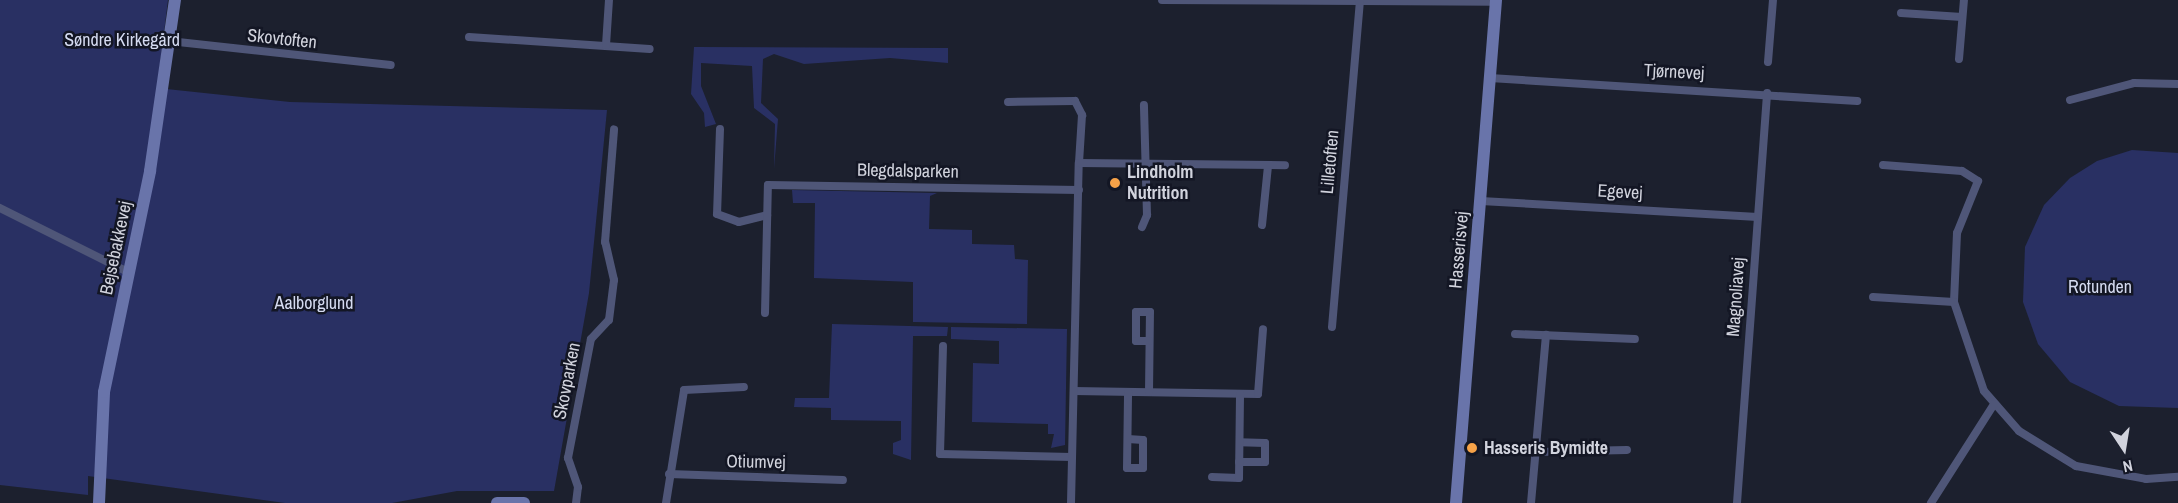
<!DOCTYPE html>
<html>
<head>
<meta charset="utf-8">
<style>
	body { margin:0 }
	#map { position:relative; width:2178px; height:503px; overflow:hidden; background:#1c202e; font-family:"Archivo Narrow",sans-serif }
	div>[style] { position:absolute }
	.green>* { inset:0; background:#293063 }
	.street>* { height:8px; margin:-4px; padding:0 4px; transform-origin:4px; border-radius:4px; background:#4f5678 }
	.secondary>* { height:12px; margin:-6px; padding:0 6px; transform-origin:6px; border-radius:6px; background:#6974aa }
	.dots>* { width:16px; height:16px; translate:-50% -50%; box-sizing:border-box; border:3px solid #131624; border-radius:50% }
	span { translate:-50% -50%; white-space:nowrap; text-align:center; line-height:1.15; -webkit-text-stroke:5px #131624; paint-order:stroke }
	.street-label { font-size:18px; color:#d1d3dd }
	.park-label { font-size:18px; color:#d5dbf1 }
	.poi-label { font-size:18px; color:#d1d3dd; font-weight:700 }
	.left { translate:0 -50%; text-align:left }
	.north { position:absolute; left:2094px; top:419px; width:60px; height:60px; -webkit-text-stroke:4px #131624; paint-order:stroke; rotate:168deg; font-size:16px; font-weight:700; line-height:24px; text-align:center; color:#d1d3dd }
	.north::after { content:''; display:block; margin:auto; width:21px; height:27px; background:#d1d3dd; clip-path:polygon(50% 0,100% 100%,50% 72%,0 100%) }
</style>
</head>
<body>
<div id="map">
	<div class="green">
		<i style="clip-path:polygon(0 0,168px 0,157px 88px,290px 102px,607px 110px,589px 293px,554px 491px,457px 491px,392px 503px,285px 503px,88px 476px,88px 495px,0 485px)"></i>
		<i style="clip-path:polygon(694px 47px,948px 48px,948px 63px,890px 58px,804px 64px,774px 54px,763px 59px,761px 103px,778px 119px,774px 169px,775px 124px,754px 108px,752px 66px,701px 63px,701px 86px,716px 124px,705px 127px,704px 113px,691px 94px)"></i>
		<i style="clip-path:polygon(2132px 150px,2178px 153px,2178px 408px,2119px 406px,2070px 382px,2038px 344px,2023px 302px,2025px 247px,2044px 205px,2070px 178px,2097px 161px)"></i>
		<i style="clip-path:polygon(792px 190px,937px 193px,930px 196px,929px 229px,972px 230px,972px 244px,1014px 245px,1015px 259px,1028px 260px,1027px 324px,913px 322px,913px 282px,814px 278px,815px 203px,793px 203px)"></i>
		<i style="clip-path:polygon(832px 324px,948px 327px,947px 336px,913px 336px,911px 460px,893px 454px,893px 443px,901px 440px,901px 421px,831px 420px,831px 408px,794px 407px,795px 398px,829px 398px)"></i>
		<i style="clip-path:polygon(951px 327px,1067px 329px,1065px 445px,1051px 448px,1054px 434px,1048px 434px,1048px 424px,972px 422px,973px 363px,999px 364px,999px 341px,951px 339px)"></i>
	</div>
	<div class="street">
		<i style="left:1162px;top:0;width:334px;rotate:0.3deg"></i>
		<i style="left:1901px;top:13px;width:61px;rotate:3.8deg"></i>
		<i style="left:469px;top:37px;width:181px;rotate:3.8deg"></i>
		<i style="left:169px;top:41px;width:223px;rotate:6.2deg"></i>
		<i style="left:606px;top:45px;width:45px;rotate:-86.2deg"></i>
		<i style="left:1959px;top:59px;width:59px;rotate:-85.2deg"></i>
		<i style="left:1768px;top:62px;width:62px;rotate:-85.4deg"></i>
		<i style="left:1490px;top:78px;width:368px;rotate:3.6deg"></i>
		<i style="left:2070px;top:100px;width:66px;rotate:-14.9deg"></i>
		<i style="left:2134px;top:83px;width:44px;rotate:1.3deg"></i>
		<i style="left:1008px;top:102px;width:67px;rotate:-0.9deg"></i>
		<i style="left:1075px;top:101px;width:16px;rotate:63deg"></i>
		<i style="left:1082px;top:115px;width:48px;rotate:93.6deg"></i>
		<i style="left:720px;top:129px;width:85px;rotate:92deg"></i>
		<i style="left:717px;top:214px;width:23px;rotate:20deg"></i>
		<i style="left:739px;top:222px;width:29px;rotate:-14deg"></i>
		<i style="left:1883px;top:165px;width:79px;rotate:4.3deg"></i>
		<i style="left:1962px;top:171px;width:19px;rotate:32deg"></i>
		<i style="left:1978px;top:181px;width:56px;rotate:112deg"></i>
		<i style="left:1957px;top:233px;width:69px;rotate:92.5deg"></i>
		<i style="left:1954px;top:302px;width:94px;rotate:71.4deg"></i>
		<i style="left:1984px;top:391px;width:53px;rotate:48.8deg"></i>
		<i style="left:2019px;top:431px;width:67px;rotate:31.6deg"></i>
		<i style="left:2076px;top:466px;width:71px;rotate:10.5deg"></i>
		<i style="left:2146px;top:479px;width:32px;rotate:-4deg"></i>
		<i style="left:1481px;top:201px;width:277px;rotate:3.3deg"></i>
		<i style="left:0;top:208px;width:145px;rotate:26.6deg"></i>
		<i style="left:1262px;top:225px;width:59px;rotate:-84.2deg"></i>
		<i style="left:1142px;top:227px;width:13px;rotate:-67deg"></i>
		<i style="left:1147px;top:215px;width:110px;rotate:-91.6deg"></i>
		<i style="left:1873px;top:297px;width:81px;rotate:3.5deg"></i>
		<i style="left:765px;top:313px;width:128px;rotate:-88.7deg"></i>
		<i style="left:768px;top:185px;width:311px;rotate:0.9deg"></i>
		<i style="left:1332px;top:327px;width:328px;rotate:-85.1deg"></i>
		<i style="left:1515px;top:334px;width:120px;rotate:2.4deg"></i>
		<i style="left:943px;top:346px;width:108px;rotate:91.6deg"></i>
		<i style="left:940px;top:454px;width:132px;rotate:1.3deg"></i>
		<i style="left:1074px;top:391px;width:184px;rotate:0.9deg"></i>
		<i style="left:1258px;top:394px;width:65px;rotate:-85.6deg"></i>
		<i style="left:1149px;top:392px;width:80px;rotate:-89.3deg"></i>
		<i style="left:1150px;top:312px;width:14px;rotate:180deg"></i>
		<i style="left:1136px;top:312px;width:29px;rotate:90deg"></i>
		<i style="left:1136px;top:341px;width:13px"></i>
		<i style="left:1128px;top:439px;width:15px;rotate:4deg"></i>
		<i style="left:1143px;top:440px;width:28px;rotate:90deg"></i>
		<i style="left:1143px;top:468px;width:16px;rotate:180deg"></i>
		<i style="left:1127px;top:468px;width:76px;rotate:-89.2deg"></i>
		<i style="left:1536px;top:452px;width:91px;rotate:-1.3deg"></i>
		<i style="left:1239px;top:462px;width:26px"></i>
		<i style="left:1265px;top:462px;width:19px;rotate:-90deg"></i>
		<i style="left:1265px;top:443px;width:25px;rotate:-178deg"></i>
		<i style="left:669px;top:474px;width:174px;rotate:2deg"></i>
		<i style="left:1212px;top:477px;width:27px;rotate:2deg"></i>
		<i style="left:1239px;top:478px;width:84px;rotate:-89.3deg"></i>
		<i style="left:576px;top:503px;width:16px;rotate:-83deg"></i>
		<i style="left:578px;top:487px;width:31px;rotate:-109deg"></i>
		<i style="left:568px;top:458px;width:121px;rotate:-79.1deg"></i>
		<i style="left:591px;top:339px;width:26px;rotate:-47deg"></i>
		<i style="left:609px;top:320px;width:40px;rotate:-82.9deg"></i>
		<i style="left:614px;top:280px;width:39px;rotate:-103deg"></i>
		<i style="left:605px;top:242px;width:113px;rotate:-85.4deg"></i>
		<i style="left:666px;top:503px;width:114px;rotate:-80.9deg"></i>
		<i style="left:684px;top:390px;width:60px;rotate:-2.9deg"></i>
		<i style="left:1071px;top:503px;width:340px;rotate:-88.7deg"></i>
		<i style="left:1079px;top:163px;width:206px;rotate:0.6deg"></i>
		<i style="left:1531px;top:503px;width:169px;rotate:-84.9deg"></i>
		<i style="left:1737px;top:503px;width:411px;rotate:-85.8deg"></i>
		<i style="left:1931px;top:503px;width:117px;rotate:-57.5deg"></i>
	</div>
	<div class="secondary">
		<i style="left:99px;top:503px;width:111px;rotate:-87.4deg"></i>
		<i style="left:104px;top:392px;width:226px;rotate:-78.2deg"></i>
		<i style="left:150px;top:171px;width:173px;rotate:-81.7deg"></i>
		<i style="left:497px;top:503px;width:27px"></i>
		<i style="left:1456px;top:503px;width:505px;rotate:-85.45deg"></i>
	</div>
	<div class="dots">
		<i style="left:1115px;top:183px;background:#f6a248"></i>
		<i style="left:1472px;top:448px;background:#f6a248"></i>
	</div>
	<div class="street-label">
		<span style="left:282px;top:39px;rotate:6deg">Skovtoften</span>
		<span style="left:1674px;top:72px;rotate:3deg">Tjørnevej</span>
		<span style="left:1330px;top:162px;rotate:-85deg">Lilletoften</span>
		<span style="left:908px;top:171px;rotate:1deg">Blegdalsparken</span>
		<span style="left:1620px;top:192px;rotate:3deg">Egevej</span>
		<span style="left:116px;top:248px;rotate:-78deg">Bejsebakkevej</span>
		<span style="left:1459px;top:250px;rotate:-85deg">Hasserisvej</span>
		<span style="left:1736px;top:297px;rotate:-86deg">Magnoliavej</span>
		<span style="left:567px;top:381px;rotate:-79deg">Skovparken</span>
		<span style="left:756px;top:462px;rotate:1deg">Otiumvej</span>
	</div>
	<div class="park-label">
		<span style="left:122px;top:40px">Søndre Kirkegård</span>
		<span style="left:2100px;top:287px">Rotunden</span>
		<span style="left:314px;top:303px">Aalborglund</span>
	</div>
	<div class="poi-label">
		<span class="left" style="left:1127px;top:183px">Lindholm<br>Nutrition</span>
		<span class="left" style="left:1484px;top:448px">Hasseris Bymidte</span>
	</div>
	<div class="north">N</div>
</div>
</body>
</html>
